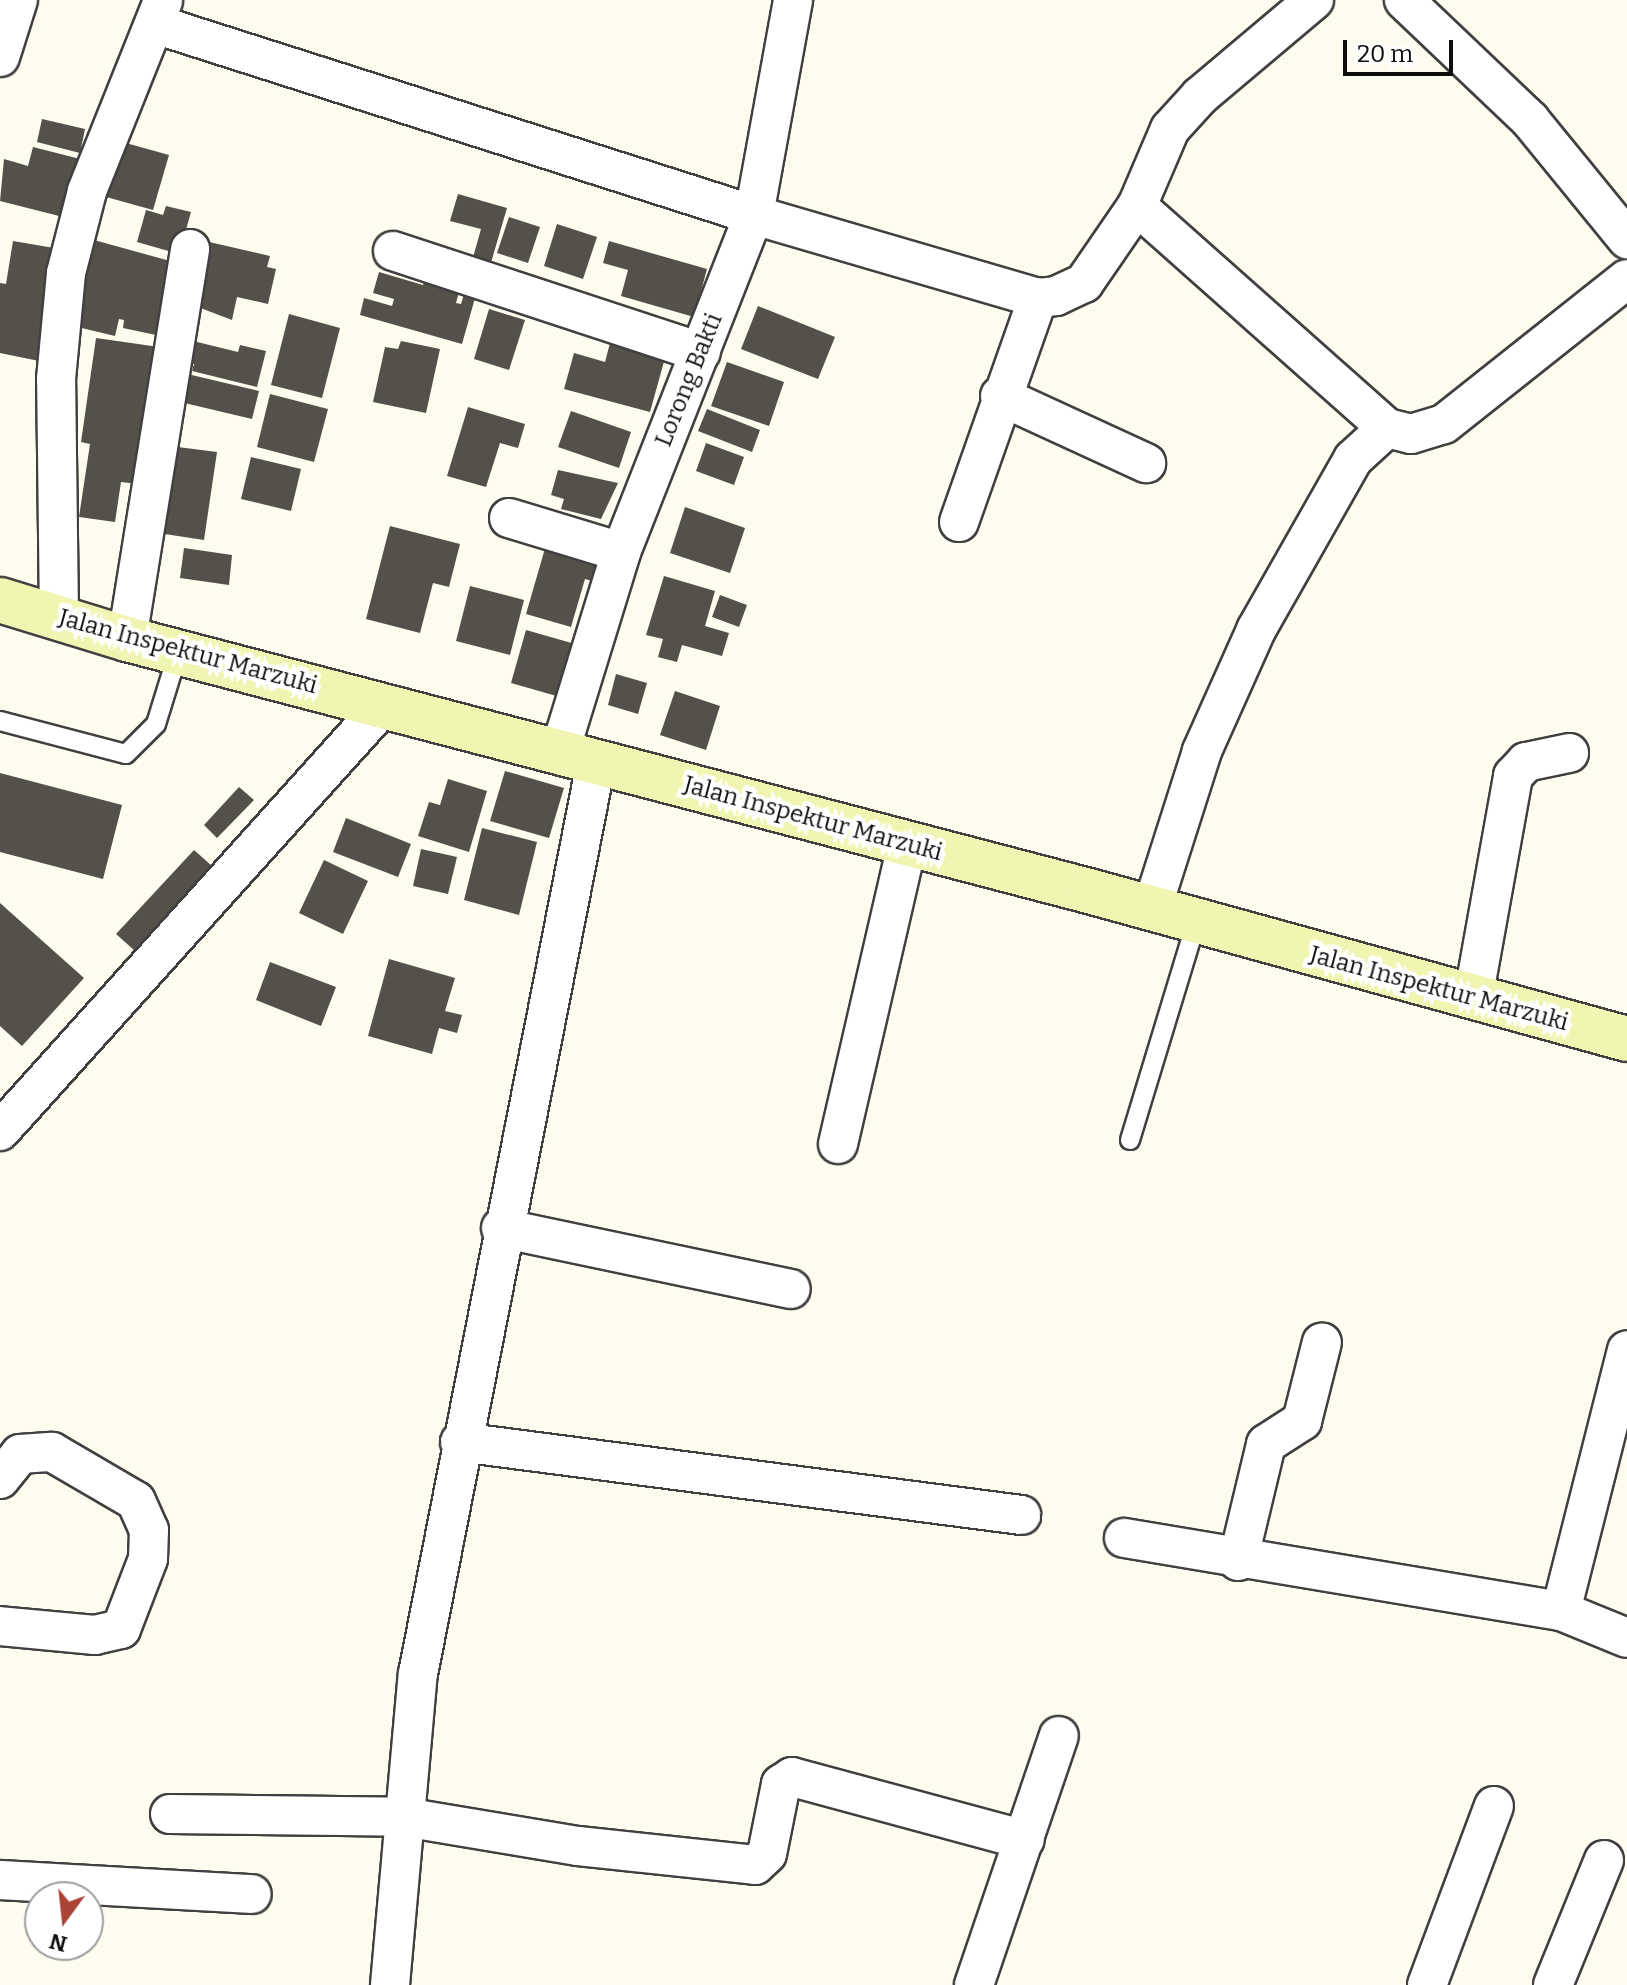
<!DOCTYPE html>
<html>
<head>
<meta charset="utf-8">
<style>
	body { margin:0 }
	#map { position:relative; width:1627px; height:1985px; overflow:hidden; background:#fdfcee; font-family:Bitter,serif }
	div>[style] { position:absolute }
	.building>* { inset:0; background:#54504a }
	.roads { filter:drop-shadow(2px 0 #404040) drop-shadow(-2px 0 #404040) drop-shadow(0 2px #404040) drop-shadow(0 -2px #404040) }
	.lane>* { height:18px; margin:-9px; padding:0 9px; transform-origin:9px; border-radius:9px; background:#fff }
	.street>* { height:38px; margin:-19px; padding:0 19px; transform-origin:19px; border-radius:19px; background:#fff }
	.secondary>* { height:44px; margin:-22px; padding:0 22px; transform-origin:22px; border-radius:22px; background:#f1f5b2 }
	span { translate:-50% -50%; white-space:nowrap; text-align:center; line-height:1.15; -webkit-text-stroke:8px #fff; paint-order:stroke }
	.street-label { font-size:24px; color:#0d0d0d }
	.north { position:absolute; left:24px; top:1881px; width:80px; height:80px; box-sizing:border-box; background:#fff; border:2px solid #9e9e9e; border-radius:50%; rotate:195deg; font-size:22px; font-weight:700; line-height:32px; text-align:center; color:#0d0d0d }
	.north::after { content:''; display:block; margin:auto; width:28px; height:36px; background:#ab4337; clip-path:polygon(50% 0,100% 100%,50% 72%,0 100%) }
	.scale { position:absolute; left:1343px; top:40px; width:110px; height:36px; box-sizing:border-box; border:4px solid #0d0d0d; border-top:0; padding-left:10px; font-size:24px; line-height:28px; white-space:nowrap; color:#0d0d0d; -webkit-text-stroke:6px #fff; paint-order:stroke }
</style>
</head>
<body>
<div id="map">
	<div class="building">
		<i style="clip-path:polygon(42px 119px,85px 129px,80px 153px,37px 142px)"></i>
		<i style="clip-path:polygon(115px 140px,169px 155px,153px 210px,99px 195px)"></i>
		<i style="clip-path:polygon(33px 147px,88px 161px,71px 219px,0 201px,4px 159px,28px 166px)"></i>
		<i style="clip-path:polygon(458px 194px,507px 208px,490px 266px,472px 261px,481px 229px,450px 221px)"></i>
		<i style="clip-path:polygon(166px 206px,191px 212px,179px 254px,137px 242px,146px 210px,163px 215px)"></i>
		<i style="clip-path:polygon(509px 217px,540px 227px,528px 263px,497px 253px)"></i>
		<i style="clip-path:polygon(557px 224px,597px 237px,583px 279px,544px 266px)"></i>
		<i style="clip-path:polygon(94px 240px,181px 264px,156px 335px,123px 328px,124px 320px,119px 319px,115px 336px,69px 325px,82px 263px,88px 264px)"></i>
		<i style="clip-path:polygon(13px 241px,60px 249px,39px 361px,0 353px,0 283px,6px 284px)"></i>
		<i style="clip-path:polygon(205px 241px,270px 256px,267px 267px,276px 269px,268px 304px,237px 297px,232px 320px,190px 304px)"></i>
		<i style="clip-path:polygon(609px 241px,707px 269px,694px 317px,621px 296px,628px 270px,603px 263px)"></i>
		<i style="clip-path:polygon(379px 272px,423px 285px,426px 275px,461px 285px,456px 303px,461px 304px,466px 288px,477px 291px,462px 344px,360px 315px,364px 298px,392px 306px,394px 299px,373px 293px)"></i>
		<i style="clip-path:polygon(758px 306px,835px 337px,818px 379px,741px 349px)"></i>
		<i style="clip-path:polygon(489px 309px,525px 320px,509px 370px,474px 359px)"></i>
		<i style="clip-path:polygon(289px 314px,340px 328px,322px 398px,271px 385px)"></i>
		<i style="clip-path:polygon(96px 338px,159px 347px,138px 484px,121px 482px,115px 522px,79px 517px,90px 444px,81px 442px)"></i>
		<i style="clip-path:polygon(189px 340px,238px 352px,240px 345px,266px 351px,257px 387px,192px 371px,194px 364px,184px 361px)"></i>
		<i style="clip-path:polygon(401px 341px,440px 349px,426px 413px,373px 402px,385px 347px,398px 349px)"></i>
		<i style="clip-path:polygon(610px 343px,665px 358px,650px 412px,564px 389px,574px 353px,605px 362px)"></i>
		<i style="clip-path:polygon(727px 362px,784px 382px,769px 426px,711px 406px)"></i>
		<i style="clip-path:polygon(179px 372px,259px 391px,252px 419px,172px 400px)"></i>
		<i style="clip-path:polygon(270px 394px,328px 409px,314px 462px,257px 447px)"></i>
		<i style="clip-path:polygon(468px 407px,525px 424px,518px 448px,500px 443px,486px 487px,447px 476px)"></i>
		<i style="clip-path:polygon(707px 409px,760px 430px,752px 452px,698px 431px)"></i>
		<i style="clip-path:polygon(571px 411px,631px 432px,619px 468px,558px 447px)"></i>
		<i style="clip-path:polygon(706px 443px,744px 457px,734px 485px,696px 471px)"></i>
		<i style="clip-path:polygon(170px 446px,217px 452px,204px 540px,158px 533px)"></i>
		<i style="clip-path:polygon(251px 457px,301px 469px,291px 511px,241px 499px)"></i>
		<i style="clip-path:polygon(558px 470px,618px 483px,601px 519px,561px 509px,564px 499px,551px 495px)"></i>
		<i style="clip-path:polygon(685px 507px,745px 528px,730px 573px,670px 553px)"></i>
		<i style="clip-path:polygon(390px 526px,460px 544px,449px 587px,433px 583px,420px 633px,366px 619px)"></i>
		<i style="clip-path:polygon(546px 545px,605px 562px,599px 583px,585px 579px,571px 627px,526px 614px)"></i>
		<i style="clip-path:polygon(184px 548px,232px 555px,229px 585px,180px 578px)"></i>
		<i style="clip-path:polygon(664px 576px,715px 591px,705px 626px,729px 633px,722px 656px,682px 645px,677px 662px,658px 657px,663px 639px,646px 635px)"></i>
		<i style="clip-path:polygon(470px 586px,524px 600px,510px 655px,456px 641px)"></i>
		<i style="clip-path:polygon(720px 595px,747px 605px,739px 627px,712px 617px)"></i>
		<i style="clip-path:polygon(526px 630px,575px 644px,560px 697px,511px 683px)"></i>
		<i style="clip-path:polygon(616px 674px,647px 683px,638px 714px,608px 705px)"></i>
		<i style="clip-path:polygon(675px 691px,720px 706px,706px 750px,660px 735px)"></i>
		<i style="clip-path:polygon(505px 771px,564px 788px,549px 838px,490px 821px)"></i>
		<i style="clip-path:polygon(0 773px,122px 805px,103px 879px,0 852px)"></i>
		<i style="clip-path:polygon(448px 779px,487px 791px,469px 852px,418px 836px,429px 802px,440px 805px)"></i>
		<i style="clip-path:polygon(239px 787px,254px 800px,217px 838px,204px 825px)"></i>
		<i style="clip-path:polygon(346px 818px,411px 844px,398px 877px,333px 852px)"></i>
		<i style="clip-path:polygon(482px 828px,537px 842px,519px 915px,464px 900px)"></i>
		<i style="clip-path:polygon(421px 849px,457px 857px,448px 894px,413px 886px)"></i>
		<i style="clip-path:polygon(194px 850px,212px 866px,134px 950px,116px 934px)"></i>
		<i style="clip-path:polygon(324px 860px,368px 881px,343px 934px,299px 913px)"></i>
		<i style="clip-path:polygon(0 903px,84px 978px,22px 1046px,0 1026px)"></i>
		<i style="clip-path:polygon(389px 959px,455px 978px,445px 1011px,462px 1015px,457px 1033px,439px 1028px,432px 1054px,368px 1036px)"></i>
		<i style="clip-path:polygon(270px 962px,336px 987px,321px 1026px,256px 1000px)"></i>
	</div>
	<div class="roads">
		<div class="lane">
			<i style="left:0;top:721px;width:130px;rotate:14.7deg"></i>
			<i style="left:126px;top:754px;width:42px;rotate:-45deg"></i>
			<i style="left:156px;top:724px;width:74px;rotate:-72.8deg"></i>
			<i style="left:1130px;top:1140px;width:227px;rotate:-73.1deg"></i>
		</div>
		<div class="street">
			<i style="left:1404px;top:0;width:174px;rotate:43.6deg"></i>
			<i style="left:1530px;top:120px;width:154px;rotate:50.8deg"></i>
			<i style="left:155px;top:24px;width:629px;rotate:17.69deg"></i>
			<i style="left:754px;top:215px;width:296px;rotate:16.3deg"></i>
			<i style="left:1038px;top:298px;width:18px;rotate:-6deg"></i>
			<i style="left:1056px;top:296px;width:31px;rotate:-25deg"></i>
			<i style="left:1084px;top:283px;width:93px;rotate:-55.5deg"></i>
			<i style="left:1137px;top:206px;width:84px;rotate:-66.8deg"></i>
			<i style="left:1170px;top:129px;width:45px;rotate:-47.7deg"></i>
			<i style="left:1200px;top:96px;width:149px;rotate:-40.1deg"></i>
			<i style="left:0;top:57px;width:60px;rotate:-72.5deg"></i>
			<i style="left:1137px;top:206px;width:334px;rotate:41.6deg"></i>
			<i style="left:393px;top:251px;width:324px;rotate:18.2deg"></i>
			<i style="left:1000px;top:396px;width:161px;rotate:24.7deg"></i>
			<i style="left:509px;top:518px;width:117px;rotate:16.9deg"></i>
			<i style="left:959px;top:522px;width:238px;rotate:-70.6deg"></i>
			<i style="left:59px;top:617px;width:238px;rotate:-90.7deg"></i>
			<i style="left:56px;top:379px;width:106px;rotate:-84.6deg"></i>
			<i style="left:66px;top:273px;width:85px;rotate:-75.6deg"></i>
			<i style="left:87px;top:191px;width:205px;rotate:-68.2deg"></i>
			<i style="left:127px;top:639px;width:395px;rotate:-80.8deg"></i>
			<i style="left:559px;top:754px;width:211px;rotate:-72.9deg"></i>
			<i style="left:621px;top:552px;width:362px;rotate:-68.5deg"></i>
			<i style="left:754px;top:215px;width:219px;rotate:-79.7deg"></i>
			<i style="left:1152px;top:908px;width:165px;rotate:-72.3deg"></i>
			<i style="left:1202px;top:751px;width:133px;rotate:-65.9deg"></i>
			<i style="left:1256px;top:630px;width:197px;rotate:-60.4deg"></i>
			<i style="left:1353px;top:459px;width:46px;rotate:-42.4deg"></i>
			<i style="left:1387px;top:428px;width:25px;rotate:14deg"></i>
			<i style="left:1411px;top:434px;width:34px;rotate:-17deg"></i>
			<i style="left:1444px;top:424px;width:233px;rotate:-38.4deg"></i>
			<i style="left:1473px;top:999px;width:227px;rotate:-79.8deg"></i>
			<i style="left:1513px;top:776px;width:19px;rotate:-47deg"></i>
			<i style="left:1526px;top:762px;width:44px;rotate:-11.8deg"></i>
			<i style="left:0;top:1131px;width:572px;rotate:-47.98deg"></i>
			<i style="left:838px;top:1144px;width:308px;rotate:-77deg"></i>
			<i style="left:501px;top:1228px;width:296px;rotate:11.9deg"></i>
			<i style="left:460px;top:1442px;width:566px;rotate:7.41deg"></i>
			<i style="left:0;top:1479px;width:32px;rotate:-51deg"></i>
			<i style="left:20px;top:1454px;width:32px;rotate:-4deg"></i>
			<i style="left:52px;top:1452px;width:97px;rotate:30.3deg"></i>
			<i style="left:136px;top:1501px;width:32px;rotate:66deg"></i>
			<i style="left:149px;top:1530px;width:29px;rotate:92deg"></i>
			<i style="left:148px;top:1559px;width:75px;rotate:111.1deg"></i>
			<i style="left:121px;top:1629px;width:27px;rotate:167deg"></i>
			<i style="left:95px;top:1635px;width:95px;rotate:-174.6deg"></i>
			<i style="left:1124px;top:1538px;width:443px;rotate:9.5deg"></i>
			<i style="left:1561px;top:1611px;width:269px;rotate:-75.8deg"></i>
			<i style="left:1238px;top:1561px;width:120px;rotate:-76.5deg"></i>
			<i style="left:1266px;top:1444px;width:43px;rotate:-32.6deg"></i>
			<i style="left:1302px;top:1421px;width:81px;rotate:-75.8deg"></i>
			<i style="left:1561px;top:1611px;width:71px;rotate:22.2deg"></i>
			<i style="left:170px;top:1814px;width:234px;rotate:0.7deg"></i>
			<i style="left:404px;top:1817px;width:176px;rotate:9.5deg"></i>
			<i style="left:578px;top:1846px;width:178px;rotate:6.1deg"></i>
			<i style="left:755px;top:1865px;width:16px;rotate:-43deg"></i>
			<i style="left:767px;top:1854px;width:71px;rotate:-78.7deg"></i>
			<i style="left:781px;top:1784px;width:13px;rotate:-32deg"></i>
			<i style="left:792px;top:1777px;width:241px;rotate:15.1deg"></i>
			<i style="left:0;top:1880px;width:252px;rotate:3.2deg"></i>
			<i style="left:390px;top:1985px;width:312px;rotate:-84.9deg"></i>
			<i style="left:418px;top:1674px;width:928px;rotate:-78.94deg"></i>
			<i style="left:974px;top:1985px;width:263px;rotate:-71.2deg"></i>
			<i style="left:1427px;top:1985px;width:191px;rotate:-69.5deg"></i>
			<i style="left:1553px;top:1985px;width:135px;rotate:-67.8deg"></i>
		</div>
		<div class="secondary">
			<i style="left:0;top:600px;width:133px;rotate:17.1deg"></i>
			<i style="left:127px;top:639px;width:994px;rotate:14.68deg"></i>
			<i style="left:1089px;top:891px;width:558px;rotate:15.38deg"></i>
		</div>
	</div>
	<div class="street-label">
		<span style="left:689px;top:380px;rotate:-68deg">Lorong Bakti</span>
		<span style="left:188px;top:652px;rotate:15deg">Jalan Inspektur Marzuki</span>
		<span style="left:813px;top:819px;rotate:15deg">Jalan Inspektur Marzuki</span>
		<span style="left:1439px;top:989px;rotate:15deg">Jalan Inspektur Marzuki</span>
	</div>
	<div class="north">N</div>
	<div class="scale">20 m</div>
</div>
</body>
</html>
